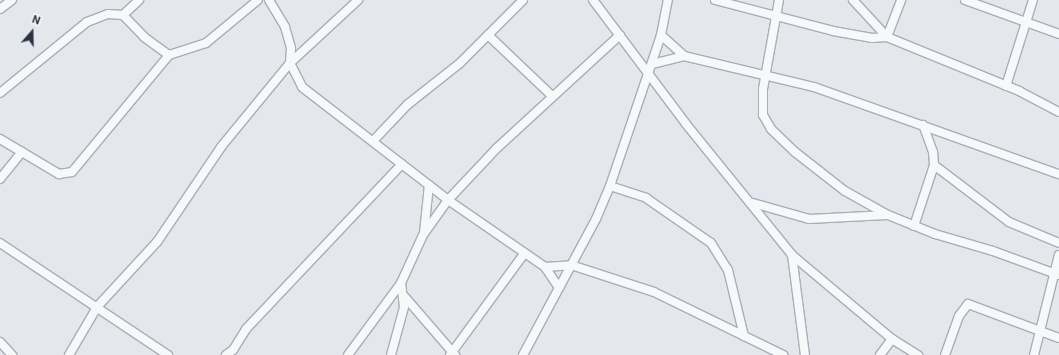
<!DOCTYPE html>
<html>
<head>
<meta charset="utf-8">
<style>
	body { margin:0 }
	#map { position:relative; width:1059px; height:355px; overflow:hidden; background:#e4e7ec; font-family:Roboto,sans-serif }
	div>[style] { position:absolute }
	.roads { filter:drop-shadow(1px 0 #a9aeb7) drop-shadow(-1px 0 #a9aeb7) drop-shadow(0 1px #a9aeb7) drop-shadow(0 -1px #a9aeb7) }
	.minor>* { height:8px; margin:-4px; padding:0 4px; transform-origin:4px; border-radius:4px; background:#f7f8fa }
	span { translate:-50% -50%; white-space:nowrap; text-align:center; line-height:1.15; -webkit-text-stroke:3px #f4f6f9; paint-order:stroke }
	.north { position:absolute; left:12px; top:12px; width:40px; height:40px; -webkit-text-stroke:3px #f4f6f9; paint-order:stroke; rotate:20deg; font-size:11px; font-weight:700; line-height:16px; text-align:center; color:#2b3445 }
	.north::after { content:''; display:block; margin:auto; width:14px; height:18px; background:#2b3445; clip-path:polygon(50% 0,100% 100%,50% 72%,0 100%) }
</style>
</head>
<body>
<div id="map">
	<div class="roads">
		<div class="minor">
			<i style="left:269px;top:0;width:31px;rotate:59deg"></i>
			<i style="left:285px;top:27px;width:22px;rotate:74deg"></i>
			<i style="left:291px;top:48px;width:15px;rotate:94deg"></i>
			<i style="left:290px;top:63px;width:27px;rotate:63deg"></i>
			<i style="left:302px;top:87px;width:185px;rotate:37.7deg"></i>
			<i style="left:448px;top:200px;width:118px;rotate:34.6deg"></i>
			<i style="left:545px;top:267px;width:25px;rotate:56deg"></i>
			<i style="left:593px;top:0;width:155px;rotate:53.1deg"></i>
			<i style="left:686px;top:124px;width:169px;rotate:51deg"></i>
			<i style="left:792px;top:255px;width:131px;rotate:40deg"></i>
			<i style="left:892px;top:339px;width:31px;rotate:32deg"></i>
			<i style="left:715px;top:0;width:122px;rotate:14.7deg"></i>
			<i style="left:833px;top:31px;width:40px;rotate:10deg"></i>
			<i style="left:872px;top:38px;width:15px;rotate:-4deg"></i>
			<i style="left:887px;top:37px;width:143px;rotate:22.2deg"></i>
			<i style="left:1019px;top:91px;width:45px;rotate:27.7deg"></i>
			<i style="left:779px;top:0;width:90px;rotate:100.2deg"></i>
			<i style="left:763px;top:89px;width:26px;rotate:90deg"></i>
			<i style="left:763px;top:115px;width:16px;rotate:60deg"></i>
			<i style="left:771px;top:129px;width:33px;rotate:44deg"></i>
			<i style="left:795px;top:152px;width:63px;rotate:38deg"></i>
			<i style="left:845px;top:191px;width:49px;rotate:29.2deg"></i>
			<i style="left:888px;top:215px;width:51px;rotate:22deg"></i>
			<i style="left:935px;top:234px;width:60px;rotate:16.3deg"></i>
			<i style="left:993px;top:251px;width:70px;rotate:20deg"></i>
			<i style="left:853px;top:0;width:50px;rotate:47.4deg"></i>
			<i style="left:965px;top:0;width:100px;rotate:19.9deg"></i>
			<i style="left:0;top:9px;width:15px;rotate:-37deg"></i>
			<i style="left:123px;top:15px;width:30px;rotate:46deg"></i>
			<i style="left:144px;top:37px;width:31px;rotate:36deg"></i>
			<i style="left:169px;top:55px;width:39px;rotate:-18deg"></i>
			<i style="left:206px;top:43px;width:67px;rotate:-39.6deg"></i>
			<i style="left:488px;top:35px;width:88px;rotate:43.6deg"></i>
			<i style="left:661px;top:35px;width:31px;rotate:42deg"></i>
			<i style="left:887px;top:37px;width:40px;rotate:-69deg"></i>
			<i style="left:652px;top:64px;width:33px;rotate:-14deg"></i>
			<i style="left:684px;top:56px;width:134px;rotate:13.4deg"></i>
			<i style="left:814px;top:87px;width:260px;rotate:19.6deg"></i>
			<i style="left:1006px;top:86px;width:90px;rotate:-72.6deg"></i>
			<i style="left:0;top:93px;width:112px;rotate:-39.2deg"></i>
			<i style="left:87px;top:22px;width:22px;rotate:-21deg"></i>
			<i style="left:108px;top:14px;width:15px;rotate:4deg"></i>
			<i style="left:123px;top:15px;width:22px;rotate:-43deg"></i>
			<i style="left:0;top:139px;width:69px;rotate:30.7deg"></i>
			<i style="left:59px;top:174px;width:13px;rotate:-9deg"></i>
			<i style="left:72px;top:172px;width:152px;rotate:-50.3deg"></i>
			<i style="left:373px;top:141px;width:50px;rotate:-46.6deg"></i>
			<i style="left:407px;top:105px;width:68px;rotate:-38.4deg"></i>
			<i style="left:460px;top:63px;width:89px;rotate:-45deg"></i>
			<i style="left:934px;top:165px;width:94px;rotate:37.2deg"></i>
			<i style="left:1009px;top:222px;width:54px;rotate:22.8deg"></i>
			<i style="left:0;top:179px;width:35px;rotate:-51deg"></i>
			<i style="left:610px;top:186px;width:38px;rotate:18deg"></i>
			<i style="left:646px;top:198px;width:79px;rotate:34.7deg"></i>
			<i style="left:711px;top:243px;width:32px;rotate:58deg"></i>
			<i style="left:728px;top:270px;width:68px;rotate:76.4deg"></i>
			<i style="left:753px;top:203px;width:58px;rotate:15.9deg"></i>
			<i style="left:809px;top:219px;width:78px;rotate:-2.9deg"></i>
			<i style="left:914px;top:226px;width:64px;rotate:-71.8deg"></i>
			<i style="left:934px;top:165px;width:13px;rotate:-94deg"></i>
			<i style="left:933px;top:152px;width:29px;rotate:-110deg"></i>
			<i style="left:424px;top:233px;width:48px;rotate:-84.1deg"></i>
			<i style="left:0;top:243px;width:202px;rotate:33.7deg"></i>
			<i style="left:792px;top:255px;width:101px;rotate:82.6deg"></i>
			<i style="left:545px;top:267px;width:26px;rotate:-4deg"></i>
			<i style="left:571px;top:265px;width:87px;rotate:18deg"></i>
			<i style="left:654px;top:292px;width:144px;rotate:26deg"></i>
			<i style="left:405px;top:297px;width:77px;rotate:49.2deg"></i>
			<i style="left:0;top:342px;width:18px;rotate:47deg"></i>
			<i style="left:69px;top:355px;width:56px;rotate:-59.7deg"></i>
			<i style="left:97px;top:307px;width:88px;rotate:-47.3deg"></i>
			<i style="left:157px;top:242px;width:115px;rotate:-56deg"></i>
			<i style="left:221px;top:147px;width:109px;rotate:-50.6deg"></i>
			<i style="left:290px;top:63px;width:93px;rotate:-42.8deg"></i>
			<i style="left:226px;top:355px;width:9px;rotate:-36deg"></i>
			<i style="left:233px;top:350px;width:25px;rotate:-58deg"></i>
			<i style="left:246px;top:329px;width:227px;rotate:-46.6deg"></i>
			<i style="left:348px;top:355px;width:89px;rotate:-53.6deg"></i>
			<i style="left:401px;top:283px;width:53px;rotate:-65.4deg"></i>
			<i style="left:423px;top:235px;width:43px;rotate:-54.5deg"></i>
			<i style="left:448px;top:200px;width:71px;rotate:-46.7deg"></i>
			<i style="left:497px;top:148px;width:167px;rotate:-42.6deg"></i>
			<i style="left:391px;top:355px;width:50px;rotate:-74.8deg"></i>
			<i style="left:404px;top:307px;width:24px;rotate:-97deg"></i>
			<i style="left:450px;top:355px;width:125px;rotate:-53.8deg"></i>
			<i style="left:523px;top:355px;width:154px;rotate:-61.8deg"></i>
			<i style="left:596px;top:219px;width:36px;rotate:-67deg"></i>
			<i style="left:610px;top:186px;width:159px;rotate:-71.3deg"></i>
			<i style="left:661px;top:35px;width:36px;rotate:-79deg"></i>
			<i style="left:880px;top:355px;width:20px;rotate:-53deg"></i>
			<i style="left:945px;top:355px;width:41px;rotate:-70.3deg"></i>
			<i style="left:959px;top:316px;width:15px;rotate:-53deg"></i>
			<i style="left:968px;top:304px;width:97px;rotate:20.5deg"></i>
			<i style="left:1034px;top:355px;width:103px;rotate:-76deg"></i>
		</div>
	</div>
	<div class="north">N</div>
</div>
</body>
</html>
